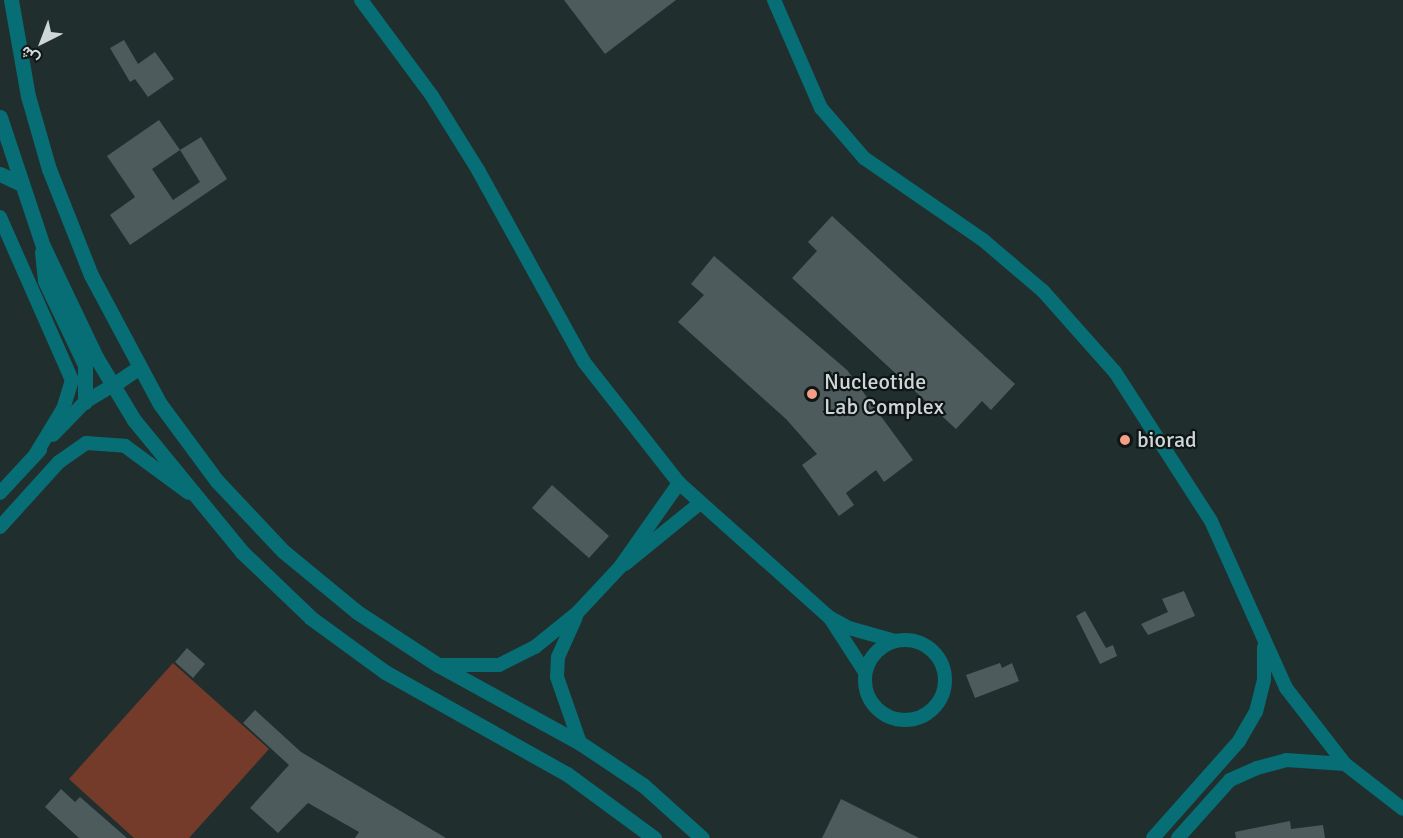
<!DOCTYPE html>
<html>
<head>
<meta charset="utf-8">
<style>
	body { margin:0 }
	#map { position:relative; width:1403px; height:838px; overflow:hidden; background:#212e2e; font-family:Signika,Vazirmatn,sans-serif }
	div>[style] { position:absolute }
	.green>* { inset:0; background:#753b2a }
	.building>* { inset:0; background:#4d5b5c }
	.minor>* { height:14px; margin:-7px; padding:0 7px; transform-origin:7px; border-radius:7px; background:#066e74 }
	.minor>.ring { margin:-7px; padding:0; box-sizing:content-box; background:none; border:14px solid #066e74; border-radius:50% }
	.tertiary>* { height:15px; margin:-7.5px; padding:0 7.5px; transform-origin:7.5px; border-radius:7.5px; background:#066e74 }
	.dots>* { width:16px; height:16px; translate:-50% -50%; box-sizing:border-box; border:3px solid #0f1515; border-radius:50% }
	span { translate:-50% -50%; white-space:nowrap; text-align:center; line-height:1.15; -webkit-text-stroke:4.5px #0f1515; paint-order:stroke }
	.poi-label { font-size:22px; color:#ced6d7 }
	.left { translate:0 -50%; text-align:left }
	.north { position:absolute; left:12px; top:12px; width:60px; height:60px; -webkit-text-stroke:4px #0f1515; paint-order:stroke; rotate:222deg; font-size:16px; font-weight:700; line-height:24px; text-align:center; color:#ced6d7 }
	.north::after { content:''; display:block; margin:auto; width:21px; height:27px; background:#ced6d7; clip-path:polygon(50% 0,100% 100%,50% 72%,0 100%) }
</style>
</head>
<body>
<div id="map">
	<div class="green">
		<i style="clip-path:polygon(173px 663px,269px 749px,189px 838px,134px 838px,69px 779px)"></i>
	</div>
	<div class="building">
		<i style="clip-path:polygon(564px 0,676px 0,605px 54px)"></i>
		<i style="clip-path:polygon(124px 40px,138px 64px,155px 52px,174px 79px,148px 97px,135px 79px,130px 82px,110px 48px)"></i>
		<i style="clip-path:polygon(159px 120px,180px 150px,152px 169px,173px 200px,200px 182px,180px 150px,201px 137px,227px 179px,130px 245px,110px 215px,135px 197px,107px 156px)"></i>
		<i style="clip-path:polygon(832px 216px,1015px 384px,991px 410px,982px 401px,956px 429px,792px 278px,817px 251px,808px 242px)"></i>
		<i style="clip-path:polygon(714px 256px,847px 370px,913px 460px,884px 482px,876px 470px,846px 493px,854px 505px,839px 516px,802px 465px,817px 454px,786px 419px,678px 322px,704px 295px,691px 284px)"></i>
		<i style="clip-path:polygon(552px 485px,609px 536px,589px 558px,532px 508px)"></i>
		<i style="clip-path:polygon(1184px 591px,1195px 616px,1148px 635px,1141px 624px,1168px 612px,1162px 599px)"></i>
		<i style="clip-path:polygon(1085px 611px,1106px 648px,1113px 645px,1117px 656px,1100px 664px,1076px 616px)"></i>
		<i style="clip-path:polygon(187px 648px,205px 664px,193px 678px,175px 662px)"></i>
		<i style="clip-path:polygon(1000px 663px,1002px 668px,1012px 663px,1019px 681px,975px 698px,966px 675px)"></i>
		<i style="clip-path:polygon(255px 710px,301px 752px,446px 838px,355px 838px,359px 832px,308px 803px,278px 833px,250px 808px,289px 765px,243px 723px)"></i>
		<i style="clip-path:polygon(61px 789px,75px 802px,80px 797px,127px 838px,79px 838px,45px 807px)"></i>
		<i style="clip-path:polygon(841px 799px,919px 838px,822px 838px)"></i>
		<i style="clip-path:polygon(1290px 821px,1291px 829px,1323px 825px,1325px 838px,1236px 838px,1235px 832px)"></i>
	</div>
	<div class="minor">
		<i style="left:361px;top:0;width:119px;rotate:53.5deg"></i>
		<i style="left:432px;top:96px;width:87px;rotate:58.1deg"></i>
		<i style="left:478px;top:170px;width:219px;rotate:61.1deg"></i>
		<i style="left:584px;top:362px;width:154px;rotate:51.9deg"></i>
		<i style="left:679px;top:483px;width:201px;rotate:41.8deg"></i>
		<i style="left:829px;top:617px;width:23px;rotate:29deg"></i>
		<i style="left:849px;top:628px;width:48px;rotate:15.8deg"></i>
		<i style="left:774px;top:0;width:118px;rotate:66.5deg"></i>
		<i style="left:821px;top:108px;width:66px;rotate:49.3deg"></i>
		<i style="left:864px;top:158px;width:145px;rotate:34.6deg"></i>
		<i style="left:983px;top:240px;width:79px;rotate:40.4deg"></i>
		<i style="left:1043px;top:291px;width:108px;rotate:48.4deg"></i>
		<i style="left:1115px;top:372px;width:177px;rotate:57.2deg"></i>
		<i style="left:1211px;top:521px;width:183px;rotate:65.8deg"></i>
		<i style="left:1286px;top:688px;width:96px;rotate:52.2deg"></i>
		<i style="left:1345px;top:764px;width:73px;rotate:37.8deg"></i>
		<i style="left:0;top:217px;width:178px;rotate:66.2deg"></i>
		<i style="left:72px;top:380px;width:30px;rotate:107deg"></i>
		<i style="left:63px;top:409px;width:54px;rotate:121.3deg"></i>
		<i style="left:53px;top:435px;width:46px;rotate:-45.9deg"></i>
		<i style="left:85px;top:402px;width:33px;rotate:-31deg"></i>
		<i style="left:0;top:493px;width:59px;rotate:-47.1deg"></i>
		<i style="left:0;top:527px;width:88px;rotate:-47.8deg"></i>
		<i style="left:59px;top:462px;width:33px;rotate:-35deg"></i>
		<i style="left:86px;top:443px;width:39px;rotate:4deg"></i>
		<i style="left:125px;top:446px;width:79px;rotate:36.3deg"></i>
		<i style="left:625px;top:564px;width:97px;rotate:-39.1deg"></i>
		<i style="left:576px;top:617px;width:44px;rotate:114.2deg"></i>
		<i style="left:558px;top:657px;width:20px;rotate:93deg"></i>
		<i style="left:557px;top:677px;width:70px;rotate:70.8deg"></i>
		<i style="left:830px;top:618px;width:64px;rotate:57.1deg"></i>
		<i class="ring" style="left:865px;top:640px;width:66px;height:66px"></i>
		<i style="left:438px;top:665px;width:61px"></i>
		<i style="left:499px;top:665px;width:40px;rotate:-26.6deg"></i>
		<i style="left:535px;top:647px;width:55px;rotate:-39.1deg"></i>
		<i style="left:578px;top:612px;width:62px;rotate:-47deg"></i>
		<i style="left:620px;top:567px;width:103px;rotate:-54.9deg"></i>
		<i style="left:1153px;top:838px;width:130px;rotate:-48.4deg"></i>
		<i style="left:1239px;top:741px;width:34px;rotate:-60deg"></i>
		<i style="left:1256px;top:712px;width:34px;rotate:-76deg"></i>
		<i style="left:1264px;top:679px;width:32px;rotate:-90deg"></i>
		<i style="left:1178px;top:838px;width:78px;rotate:-48.1deg"></i>
		<i style="left:1230px;top:780px;width:30px;rotate:-24deg"></i>
		<i style="left:1257px;top:768px;width:30px;rotate:-15deg"></i>
		<i style="left:1286px;top:760px;width:59px;rotate:3.9deg"></i>
	</div>
	<div class="tertiary">
		<i style="left:11px;top:0;width:97px;rotate:80deg"></i>
		<i style="left:28px;top:96px;width:76px;rotate:74deg"></i>
		<i style="left:49px;top:169px;width:114px;rotate:68.4deg"></i>
		<i style="left:91px;top:275px;width:146px;rotate:61.9deg"></i>
		<i style="left:160px;top:404px;width:96px;rotate:53.5deg"></i>
		<i style="left:217px;top:481px;width:96px;rotate:46.7deg"></i>
		<i style="left:283px;top:551px;width:96px;rotate:39.5deg"></i>
		<i style="left:357px;top:612px;width:97px;rotate:33.2deg"></i>
		<i style="left:438px;top:665px;width:162px;rotate:28.8deg"></i>
		<i style="left:580px;top:743px;width:76px;rotate:33.7deg"></i>
		<i style="left:643px;top:785px;width:79px;rotate:41.9deg"></i>
		<i style="left:0;top:117px;width:136px;rotate:71.6deg"></i>
		<i style="left:43px;top:246px;width:123px;rotate:64.5deg"></i>
		<i style="left:96px;top:357px;width:74px;rotate:58.9deg"></i>
		<i style="left:134px;top:420px;width:171px;rotate:50.7deg"></i>
		<i style="left:242px;top:552px;width:95px;rotate:43.7deg"></i>
		<i style="left:311px;top:618px;width:92px;rotate:36.1deg"></i>
		<i style="left:385px;top:672px;width:209px;rotate:29.3deg"></i>
		<i style="left:567px;top:774px;width:108px;rotate:36.3deg"></i>
		<i style="left:0;top:174px;width:21px;rotate:25deg"></i>
		<i style="left:42px;top:252px;width:29px;rotate:84deg"></i>
		<i style="left:45px;top:281px;width:93px;rotate:64.5deg"></i>
		<i style="left:85px;top:365px;width:37px;rotate:90deg"></i>
		<i style="left:113px;top:385px;width:30px;rotate:-34deg"></i>
	</div>
	<div class="dots">
		<i style="left:812px;top:394px;background:#f39f85"></i>
		<i style="left:1125px;top:440px;background:#f39f85"></i>
	</div>
	<div class="poi-label">
		<span class="left" style="left:824px;top:394px">Nucleotide<br>Lab Complex</span>
		<span class="left" style="left:1137px;top:440px">biorad</span>
	</div>
	<div class="north">ش</div>
</div>
</body>
</html>
